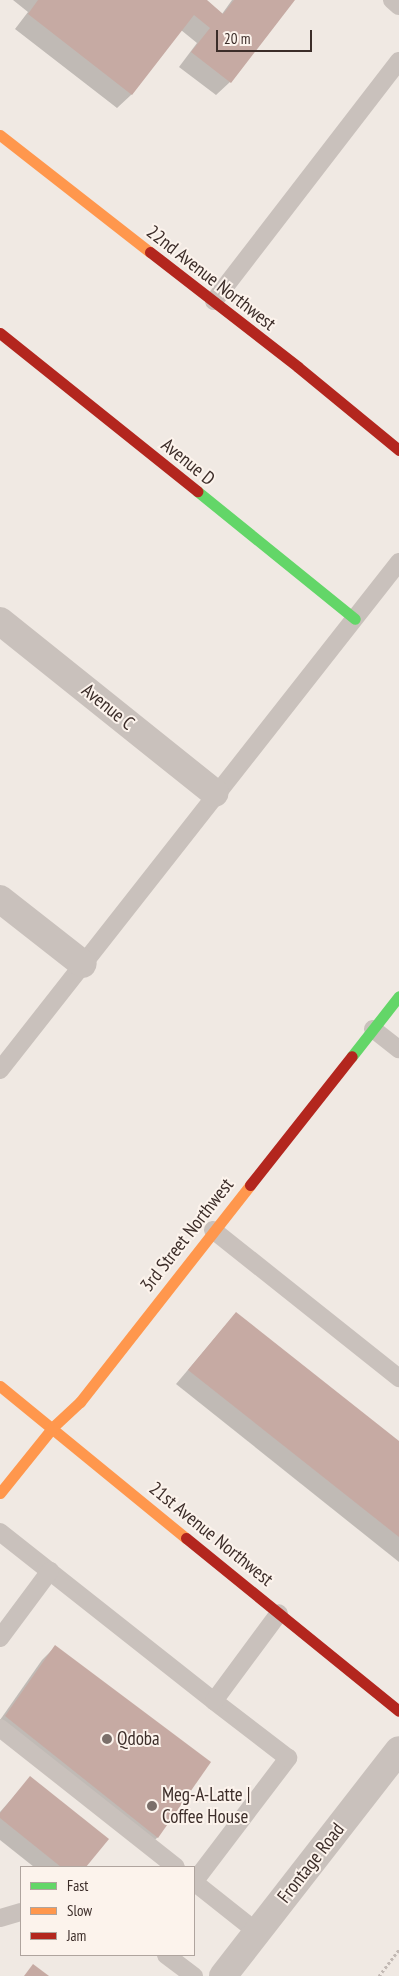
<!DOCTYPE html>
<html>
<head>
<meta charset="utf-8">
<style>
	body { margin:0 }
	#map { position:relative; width:399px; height:1976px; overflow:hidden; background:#f0e9e3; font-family:"PT Sans Narrow",sans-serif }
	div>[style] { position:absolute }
	.shadow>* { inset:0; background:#0003 }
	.building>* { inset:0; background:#c6aaa3 }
	.path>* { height:3px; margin-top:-1.5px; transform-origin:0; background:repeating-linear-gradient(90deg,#c2b9b4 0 2.5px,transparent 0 5px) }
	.lane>* { height:18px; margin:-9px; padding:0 9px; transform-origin:9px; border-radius:9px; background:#c9c1bc }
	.street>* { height:28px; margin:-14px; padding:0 14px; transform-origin:14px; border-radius:14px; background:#c9c1bc }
	.fast>* { height:11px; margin:-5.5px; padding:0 5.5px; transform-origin:5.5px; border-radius:5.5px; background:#63d668 }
	.slow>* { height:11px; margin:-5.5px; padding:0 5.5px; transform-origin:5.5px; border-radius:5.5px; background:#ff974d }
	.jam>* { height:11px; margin:-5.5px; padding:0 5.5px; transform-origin:5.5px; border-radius:5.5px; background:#b3261e }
	.dots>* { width:14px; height:14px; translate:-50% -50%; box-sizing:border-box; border:2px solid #fcf3ec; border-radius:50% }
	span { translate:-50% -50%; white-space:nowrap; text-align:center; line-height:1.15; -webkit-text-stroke:4px #fcf3ec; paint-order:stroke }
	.street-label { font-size:19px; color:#3c2d29 }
	.poi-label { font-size:19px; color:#3c2d29 }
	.left { translate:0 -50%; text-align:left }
	.legend { position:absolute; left:20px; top:1866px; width:175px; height:90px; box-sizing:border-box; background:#fcf3ec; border:1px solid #afa49e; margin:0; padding:6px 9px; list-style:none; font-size:15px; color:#3c2d29 }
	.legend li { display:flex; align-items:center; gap:10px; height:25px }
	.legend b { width:25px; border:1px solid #afa49e }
	.scale { position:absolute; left:216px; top:30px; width:96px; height:22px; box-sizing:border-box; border:2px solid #3c2d29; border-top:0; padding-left:6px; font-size:15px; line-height:18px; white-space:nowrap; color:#3c2d29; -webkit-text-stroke:4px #fcf3ec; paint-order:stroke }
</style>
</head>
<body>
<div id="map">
	<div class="shadow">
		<i style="clip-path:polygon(13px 0,206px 0,222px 14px,232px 0,293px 0,230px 82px,216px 95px,179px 67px,197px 43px,181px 30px,131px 95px,117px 108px,15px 29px,28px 12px)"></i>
		<i style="clip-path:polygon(236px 1313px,399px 1442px,399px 1562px,176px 1384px)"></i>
		<i style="clip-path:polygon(55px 1647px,158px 1837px,144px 1850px,0 1720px,42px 1660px)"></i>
		<i style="clip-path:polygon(30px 1778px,107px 1840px,85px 1867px,34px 1867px,0 1840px,0 1812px)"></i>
	</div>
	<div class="building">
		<i style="clip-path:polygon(38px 0,207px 0,223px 14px,234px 0,295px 0,231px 83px,191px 52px,210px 28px,194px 15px,132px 95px,28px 14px)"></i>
		<i style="clip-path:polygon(236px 1312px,399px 1441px,399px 1537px,188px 1370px)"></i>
		<i style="clip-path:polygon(55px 1645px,211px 1762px,158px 1838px,5px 1716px)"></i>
		<i style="clip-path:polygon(30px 1776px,109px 1839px,86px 1867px,61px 1867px,0 1818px,0 1813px)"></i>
		<i style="clip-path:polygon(33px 1964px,49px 1976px,24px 1976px)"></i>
	</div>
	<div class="path">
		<i style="left:379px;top:1976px;width:34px;rotate:-53deg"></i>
	</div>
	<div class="lane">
		<i style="left:392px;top:0;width:9px;rotate:41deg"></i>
		<i style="left:214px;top:301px;width:303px;rotate:-52.4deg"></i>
		<i style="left:373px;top:1029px;width:33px;rotate:38deg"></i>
		<i style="left:0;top:1070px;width:646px;rotate:-51.85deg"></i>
		<i style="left:213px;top:1230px;width:238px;rotate:38.5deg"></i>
		<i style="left:0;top:1532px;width:273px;rotate:38.3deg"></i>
		<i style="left:0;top:1638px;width:84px;rotate:-53.3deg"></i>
		<i style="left:0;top:1728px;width:224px;rotate:38.3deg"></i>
		<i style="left:0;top:1918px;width:22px;rotate:-16deg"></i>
		<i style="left:257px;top:1932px;width:80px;rotate:-141.6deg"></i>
		<i style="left:194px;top:1882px;width:156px;rotate:-52.8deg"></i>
		<i style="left:288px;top:1758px;width:93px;rotate:-142.4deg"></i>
		<i style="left:214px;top:1701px;width:109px;rotate:-53.5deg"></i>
		<i style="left:166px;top:1955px;width:35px;rotate:37deg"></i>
	</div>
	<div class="street">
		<i style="left:0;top:621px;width:275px;rotate:38.7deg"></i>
		<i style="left:0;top:899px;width:105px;rotate:38.1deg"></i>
		<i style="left:223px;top:1976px;width:286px;rotate:-52.1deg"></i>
	</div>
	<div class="fast">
		<i style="left:197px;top:491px;width:203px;rotate:39deg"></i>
		<i style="left:352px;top:1056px;width:76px;rotate:-51.9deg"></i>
	</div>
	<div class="slow">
		<i style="left:0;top:135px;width:190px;rotate:38deg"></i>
		<i style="left:0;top:1386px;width:240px;rotate:39.3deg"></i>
		<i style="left:0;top:1493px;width:85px;rotate:-51.2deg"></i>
		<i style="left:53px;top:1427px;width:37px;rotate:-43deg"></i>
		<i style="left:80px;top:1402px;width:276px;rotate:-51.9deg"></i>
	</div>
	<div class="jam">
		<i style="left:150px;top:252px;width:187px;rotate:37.8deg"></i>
		<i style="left:298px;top:367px;width:131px;rotate:39.4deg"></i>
		<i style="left:0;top:333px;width:253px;rotate:38.7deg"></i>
		<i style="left:250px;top:1185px;width:164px;rotate:-51.7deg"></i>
		<i style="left:186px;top:1538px;width:274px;rotate:39.1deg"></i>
	</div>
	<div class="dots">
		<i style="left:107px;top:1739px;background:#7b6f6a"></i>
		<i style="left:152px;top:1806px;background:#7b6f6a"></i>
	</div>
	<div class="street-label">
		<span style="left:211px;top:278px;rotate:38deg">22nd Avenue Northwest</span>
		<span style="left:188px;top:462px;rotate:39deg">Avenue D</span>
		<span style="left:108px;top:707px;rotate:39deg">Avenue C</span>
		<span style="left:187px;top:1235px;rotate:-52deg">3rd Street Northwest</span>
		<span style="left:211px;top:1534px;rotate:39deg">21st Avenue Northwest</span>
		<span style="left:311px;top:1863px;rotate:-52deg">Frontage Road</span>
	</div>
	<div class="poi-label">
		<span class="left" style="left:117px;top:1739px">Qdoba</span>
		<span class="left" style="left:162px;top:1806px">Meg-A-Latte |<br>Coffee House</span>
	</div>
	<ul class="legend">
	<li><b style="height:6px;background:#63d668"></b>Fast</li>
	<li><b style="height:6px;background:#ff974d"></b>Slow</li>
	<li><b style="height:6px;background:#b3261e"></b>Jam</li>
	</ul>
	<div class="scale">20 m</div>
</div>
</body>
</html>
